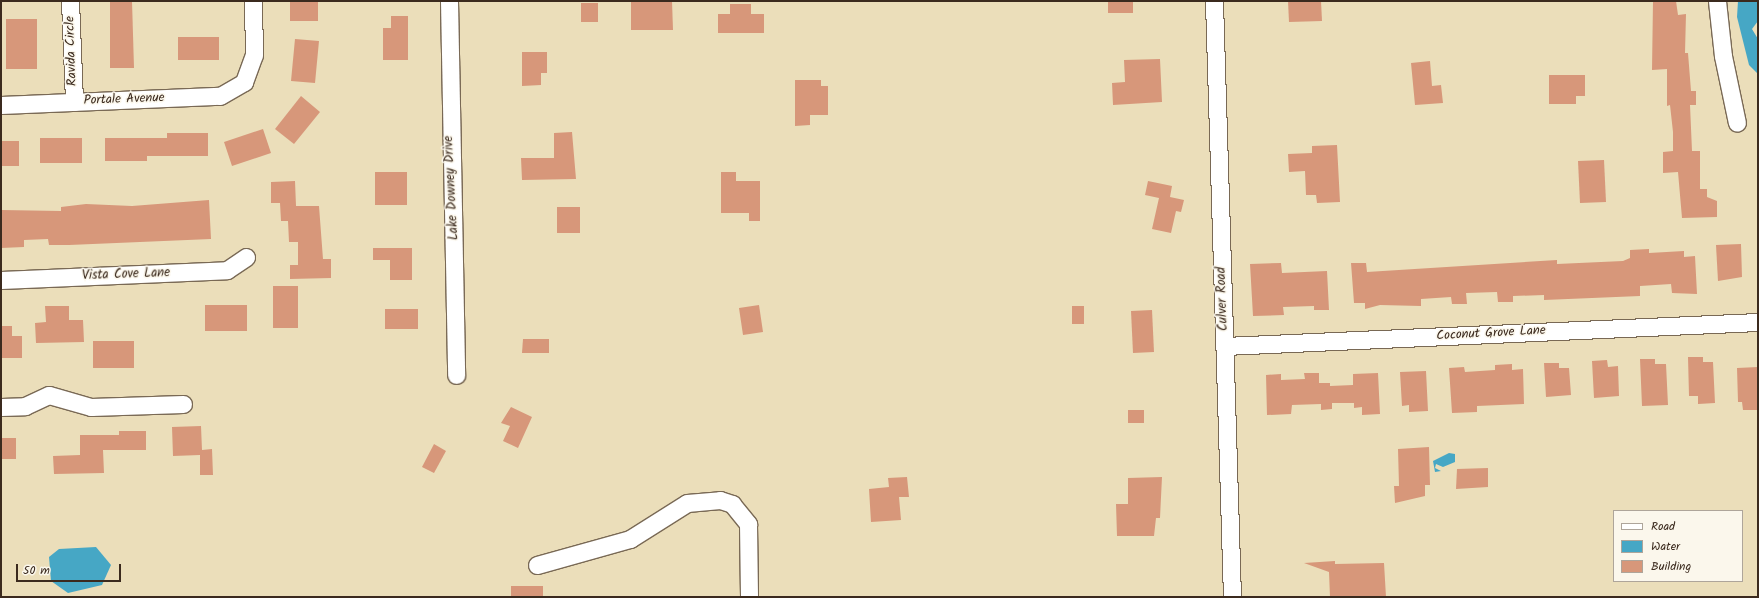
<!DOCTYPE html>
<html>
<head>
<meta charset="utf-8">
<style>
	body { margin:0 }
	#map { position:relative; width:1759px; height:598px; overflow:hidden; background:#ebdeba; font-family:Kalam,sans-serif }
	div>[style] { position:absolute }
	.water>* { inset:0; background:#46a7c5 }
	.building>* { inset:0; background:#d7977a }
	.roads { filter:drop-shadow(1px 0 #796955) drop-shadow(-1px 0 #796955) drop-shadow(0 1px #796955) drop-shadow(0 -1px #796955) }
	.minor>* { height:17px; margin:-8.5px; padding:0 8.5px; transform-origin:8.5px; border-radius:8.5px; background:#fff }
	span { translate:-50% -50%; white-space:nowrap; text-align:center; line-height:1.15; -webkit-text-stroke:3px #fbf7ec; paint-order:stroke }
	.street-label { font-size:13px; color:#3b2a1e }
	.frame { position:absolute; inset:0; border:2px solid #3b2a1e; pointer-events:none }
	.legend { position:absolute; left:1613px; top:510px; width:130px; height:72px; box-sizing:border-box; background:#fbf7ec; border:1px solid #aea59a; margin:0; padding:5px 7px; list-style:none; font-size:12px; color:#3b2a1e }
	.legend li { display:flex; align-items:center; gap:8px; height:20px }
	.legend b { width:20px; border:1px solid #aea59a }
	.scale { position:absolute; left:16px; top:564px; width:105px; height:18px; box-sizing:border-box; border:2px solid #3b2a1e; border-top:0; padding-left:5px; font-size:12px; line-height:14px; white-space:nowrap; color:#3b2a1e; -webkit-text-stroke:3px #fbf7ec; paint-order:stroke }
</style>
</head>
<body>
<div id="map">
	<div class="water">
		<i style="clip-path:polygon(1738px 1px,1758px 1px,1758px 21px,1752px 29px,1758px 39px,1758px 74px,1749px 65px,1737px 17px)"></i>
		<i style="clip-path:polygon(1449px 453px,1455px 454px,1455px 462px,1443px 467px,1436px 464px,1435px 468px,1441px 471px,1435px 472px,1433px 461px)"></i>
		<i style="clip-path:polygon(96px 547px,111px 565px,102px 585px,68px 593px,51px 581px,49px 557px,59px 549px)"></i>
	</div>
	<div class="building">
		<i style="clip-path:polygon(110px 1px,132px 1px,134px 68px,110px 68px)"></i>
		<i style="clip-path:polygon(290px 1px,318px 1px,318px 21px,290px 21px)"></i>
		<i style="clip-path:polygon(631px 1px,672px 1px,673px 30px,631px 30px)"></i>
		<i style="clip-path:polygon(1108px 1px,1133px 1px,1133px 13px,1108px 13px)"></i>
		<i style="clip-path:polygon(1288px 1px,1321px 1px,1322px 21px,1289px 22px)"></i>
		<i style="clip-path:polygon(1653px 1px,1676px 1px,1678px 15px,1686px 14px,1685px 53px,1688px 53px,1691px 91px,1696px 91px,1696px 105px,1690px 105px,1692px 151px,1700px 151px,1700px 189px,1707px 189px,1707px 197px,1717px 201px,1717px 217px,1682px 218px,1678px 172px,1663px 173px,1663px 152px,1673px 151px,1673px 132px,1670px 105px,1667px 106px,1667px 69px,1652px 70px)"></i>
		<i style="clip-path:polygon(581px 3px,598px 3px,598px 22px,581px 22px)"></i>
		<i style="clip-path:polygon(730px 4px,751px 4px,751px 14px,764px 14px,764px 33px,718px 33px,718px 14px,730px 14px)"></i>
		<i style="clip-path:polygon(391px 16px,408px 16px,408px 60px,383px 60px,383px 28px,391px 28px)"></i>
		<i style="clip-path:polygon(6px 19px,37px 19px,37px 69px,6px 69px)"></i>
		<i style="clip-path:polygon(178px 37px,219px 37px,219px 60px,178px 60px)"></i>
		<i style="clip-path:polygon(295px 39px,319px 41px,315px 83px,291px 81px)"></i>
		<i style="clip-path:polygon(522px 52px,547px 52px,547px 73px,541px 73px,541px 85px,522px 86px)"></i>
		<i style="clip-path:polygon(1160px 59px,1162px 102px,1113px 105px,1112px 83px,1125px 82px,1124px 60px)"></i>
		<i style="clip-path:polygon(1430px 61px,1432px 86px,1441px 85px,1443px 103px,1415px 105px,1411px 63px)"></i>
		<i style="clip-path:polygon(1549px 75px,1585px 75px,1585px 96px,1576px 96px,1576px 104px,1549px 104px)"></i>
		<i style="clip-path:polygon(795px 80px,821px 80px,821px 86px,828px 86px,828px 115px,810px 115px,810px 125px,795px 126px)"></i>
		<i style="clip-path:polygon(301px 96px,320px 112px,294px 144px,275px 129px)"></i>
		<i style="clip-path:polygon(263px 129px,271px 153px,232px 166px,224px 142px)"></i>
		<i style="clip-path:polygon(572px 132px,576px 179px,522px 180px,521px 158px,554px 158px,554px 133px)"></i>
		<i style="clip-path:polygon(167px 133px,208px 133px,208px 156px,147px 156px,147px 161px,105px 161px,105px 138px,167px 138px)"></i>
		<i style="clip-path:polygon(40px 138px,82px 138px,82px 163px,40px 163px)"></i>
		<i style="clip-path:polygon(1px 141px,19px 141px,19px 166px,1px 166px)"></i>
		<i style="clip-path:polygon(1337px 145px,1340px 202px,1317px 203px,1316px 195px,1306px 195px,1305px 171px,1289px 172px,1288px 154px,1312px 153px,1312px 146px)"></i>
		<i style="clip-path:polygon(1604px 160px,1606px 202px,1580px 203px,1578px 161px)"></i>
		<i style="clip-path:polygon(375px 172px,407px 172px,407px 205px,375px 205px)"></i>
		<i style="clip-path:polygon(721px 172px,736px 172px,736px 181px,760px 181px,760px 221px,749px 221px,749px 213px,721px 213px)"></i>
		<i style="clip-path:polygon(295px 181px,296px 206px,319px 206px,323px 259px,331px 259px,331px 278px,290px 279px,290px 265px,298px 265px,298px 242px,289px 242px,288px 221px,281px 221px,280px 203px,271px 203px,271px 182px)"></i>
		<i style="clip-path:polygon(1148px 181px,1172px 186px,1170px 197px,1184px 200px,1181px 212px,1176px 211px,1171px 233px,1152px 229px,1159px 198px,1145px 195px)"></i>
		<i style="clip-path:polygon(209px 200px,211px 239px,69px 245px,49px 245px,48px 239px,24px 240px,24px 247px,1px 248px,1px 210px,61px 211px,61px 207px,86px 204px,132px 206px)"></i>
		<i style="clip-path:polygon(557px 207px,580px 207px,580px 233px,557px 233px)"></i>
		<i style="clip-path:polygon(1741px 244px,1742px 277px,1718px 281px,1716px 245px)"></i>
		<i style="clip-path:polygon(373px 248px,412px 248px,412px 280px,390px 280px,390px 260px,373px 260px)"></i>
		<i style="clip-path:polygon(1649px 249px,1649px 253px,1684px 251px,1684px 257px,1695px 256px,1697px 294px,1672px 293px,1671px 284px,1640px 286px,1640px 296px,1544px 300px,1544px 295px,1513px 296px,1513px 302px,1498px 302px,1497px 292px,1466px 293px,1467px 304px,1452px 304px,1451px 297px,1421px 299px,1421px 306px,1380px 305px,1365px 309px,1365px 303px,1354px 303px,1351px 263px,1366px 263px,1367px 272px,1557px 260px,1557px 264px,1623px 261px,1630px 258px,1630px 250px)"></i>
		<i style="clip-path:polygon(1281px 263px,1282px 273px,1327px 271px,1329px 310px,1314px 310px,1314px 306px,1283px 307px,1284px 315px,1253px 316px,1250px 264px)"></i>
		<i style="clip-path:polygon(273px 286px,298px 286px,298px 328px,273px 328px)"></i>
		<i style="clip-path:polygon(205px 305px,247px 305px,247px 331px,205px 331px)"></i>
		<i style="clip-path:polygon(759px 305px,763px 332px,743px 335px,739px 308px)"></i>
		<i style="clip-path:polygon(45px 306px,69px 306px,69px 320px,83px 320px,84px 342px,36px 343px,35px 323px,46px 322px)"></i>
		<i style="clip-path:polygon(1072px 306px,1084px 306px,1084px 324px,1072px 324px)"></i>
		<i style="clip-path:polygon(385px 309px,418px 309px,418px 329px,385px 329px)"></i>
		<i style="clip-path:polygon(1152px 310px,1154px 352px,1133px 353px,1131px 311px)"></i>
		<i style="clip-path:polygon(1px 326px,12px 326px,12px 336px,22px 336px,22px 358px,1px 358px)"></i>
		<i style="clip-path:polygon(523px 339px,549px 339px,549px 353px,522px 353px)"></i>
		<i style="clip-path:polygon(93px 341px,134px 341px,134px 368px,93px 368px)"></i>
		<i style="clip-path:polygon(1688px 357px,1703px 357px,1703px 362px,1713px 362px,1715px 403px,1698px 404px,1698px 396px,1689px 396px)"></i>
		<i style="clip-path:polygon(1640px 359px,1655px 359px,1655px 364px,1666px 364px,1668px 405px,1642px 406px)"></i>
		<i style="clip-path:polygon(1607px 360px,1608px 367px,1618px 366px,1619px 396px,1594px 398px,1592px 361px)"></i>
		<i style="clip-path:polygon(1544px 363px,1559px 363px,1559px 368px,1569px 368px,1571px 395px,1546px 397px)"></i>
		<i style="clip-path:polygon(1512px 364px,1512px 370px,1523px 369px,1524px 404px,1477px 406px,1477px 412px,1452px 413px,1449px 368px,1464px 367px,1465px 372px,1495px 370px,1495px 365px)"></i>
		<i style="clip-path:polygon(1758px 367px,1758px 410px,1743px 410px,1742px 402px,1738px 402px,1737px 368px)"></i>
		<i style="clip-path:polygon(1426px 371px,1428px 411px,1409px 412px,1409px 405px,1402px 406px,1400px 372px)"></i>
		<i style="clip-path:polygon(1304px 373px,1319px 373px,1319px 383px,1330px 383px,1330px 386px,1353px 385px,1353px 374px,1378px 373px,1380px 414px,1362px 415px,1362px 407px,1354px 408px,1354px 403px,1332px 403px,1332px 409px,1321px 410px,1321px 404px,1292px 405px,1291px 414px,1267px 415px,1266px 375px,1281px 374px,1281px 380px,1305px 379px)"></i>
		<i style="clip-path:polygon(511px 407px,532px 417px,518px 448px,503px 441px,510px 426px,501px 423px)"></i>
		<i style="clip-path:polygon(1128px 410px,1144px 410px,1144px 423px,1128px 423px)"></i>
		<i style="clip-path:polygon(201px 426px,202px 450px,212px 449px,213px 475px,200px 475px,200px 455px,173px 456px,172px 427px)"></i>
		<i style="clip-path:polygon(119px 431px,146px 431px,146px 450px,103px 450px,104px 473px,54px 474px,53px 456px,80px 455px,80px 435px,119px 435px)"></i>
		<i style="clip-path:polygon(1px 438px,16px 438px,16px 459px,1px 459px)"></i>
		<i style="clip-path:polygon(434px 444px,446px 451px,434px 473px,422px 467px)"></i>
		<i style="clip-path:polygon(1429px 447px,1430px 485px,1425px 485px,1425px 496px,1395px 503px,1394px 486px,1399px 486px,1398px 449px)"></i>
		<i style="clip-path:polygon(1488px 468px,1488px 487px,1456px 489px,1457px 469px)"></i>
		<i style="clip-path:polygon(907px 477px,909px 497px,899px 497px,901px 520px,871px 522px,869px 489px,889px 487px,888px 478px)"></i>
		<i style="clip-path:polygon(1162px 477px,1160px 518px,1156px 518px,1154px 536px,1117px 536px,1116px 504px,1128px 504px,1128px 478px)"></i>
		<i style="clip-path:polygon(1335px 561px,1335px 564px,1384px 563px,1386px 597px,1330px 597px,1329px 572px,1304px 563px)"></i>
		<i style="clip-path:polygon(511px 586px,543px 586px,543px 597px,511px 597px)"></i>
	</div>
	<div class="roads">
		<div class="minor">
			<i style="left:70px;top:1px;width:101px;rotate:87.7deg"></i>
			<i style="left:449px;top:1px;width:374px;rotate:88.9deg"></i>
			<i style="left:1214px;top:1px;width:596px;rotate:88.27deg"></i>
			<i style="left:1717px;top:1px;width:55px;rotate:83.8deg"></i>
			<i style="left:1723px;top:56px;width:68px;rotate:78.2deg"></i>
			<i style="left:1px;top:105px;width:219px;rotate:-2.4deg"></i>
			<i style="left:220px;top:96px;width:28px;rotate:-30deg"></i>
			<i style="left:244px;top:82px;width:29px;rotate:-70deg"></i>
			<i style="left:254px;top:55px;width:54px;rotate:-91.1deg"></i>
			<i style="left:1px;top:280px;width:226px;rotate:-2.5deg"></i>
			<i style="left:227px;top:270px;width:23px;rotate:-34deg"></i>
			<i style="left:1225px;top:346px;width:534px;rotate:-2.58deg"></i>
			<i style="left:1px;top:407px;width:24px;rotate:-2deg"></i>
			<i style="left:25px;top:406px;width:26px;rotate:-25deg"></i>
			<i style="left:49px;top:395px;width:44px;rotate:15.9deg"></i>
			<i style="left:91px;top:407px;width:92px;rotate:-1.9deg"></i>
			<i style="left:537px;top:565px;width:97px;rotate:-15.6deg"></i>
			<i style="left:630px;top:539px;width:67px;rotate:-32.3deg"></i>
			<i style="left:687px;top:503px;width:33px;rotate:-5deg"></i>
			<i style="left:720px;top:500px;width:13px;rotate:18deg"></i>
			<i style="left:732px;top:504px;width:26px;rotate:51deg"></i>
			<i style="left:748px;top:524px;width:73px;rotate:89.2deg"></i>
		</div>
	</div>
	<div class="street-label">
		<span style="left:72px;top:51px;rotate:-92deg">Ravida Circle</span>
		<span style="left:124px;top:100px;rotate:-2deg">Portale Avenue</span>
		<span style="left:452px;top:188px;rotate:-93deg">Lake Downey Drive</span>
		<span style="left:126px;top:275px;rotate:-2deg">Vista Cove Lane</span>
		<span style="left:1223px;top:299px;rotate:-92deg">Culver Road</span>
		<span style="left:1491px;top:334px;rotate:-3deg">Coconut Grove Lane</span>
	</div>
	<div class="frame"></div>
	<ul class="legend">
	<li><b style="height:5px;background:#fff"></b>Road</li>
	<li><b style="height:11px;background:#46a7c5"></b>Water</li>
	<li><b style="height:11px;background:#d7977a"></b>Building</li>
	</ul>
	<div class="scale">50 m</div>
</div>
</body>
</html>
